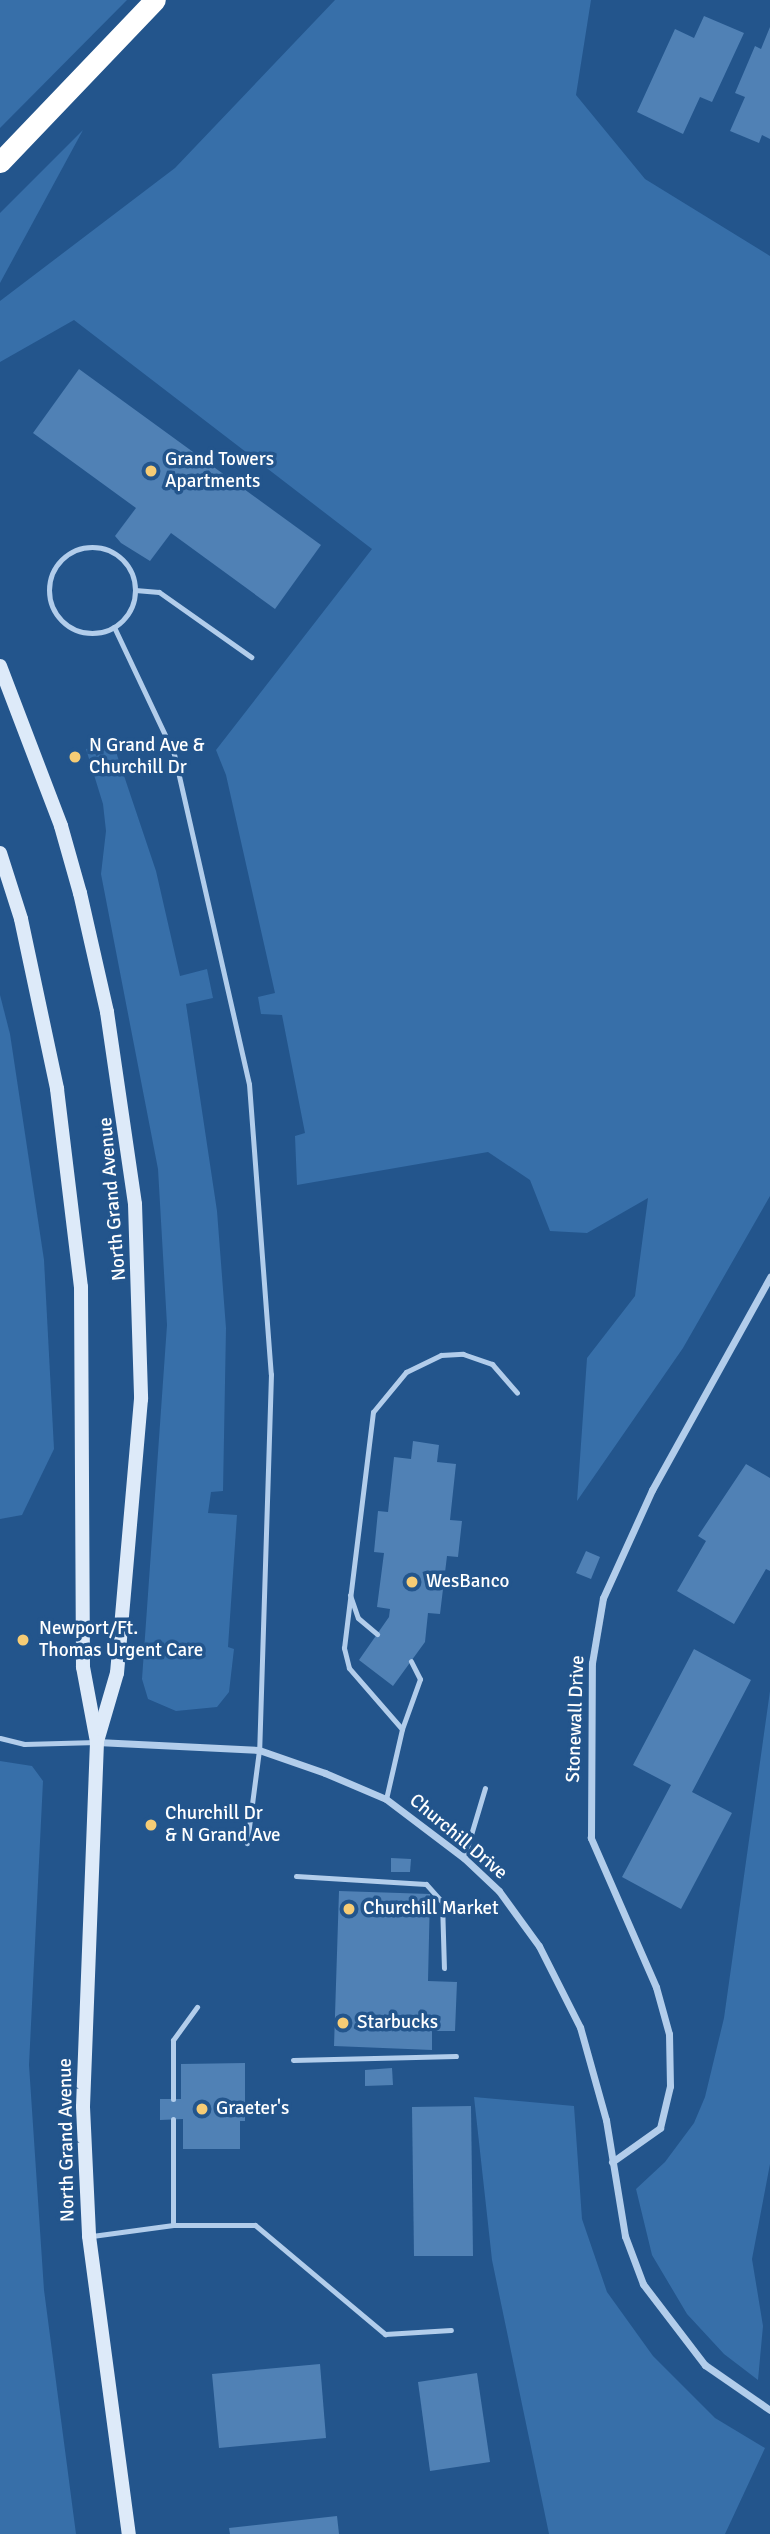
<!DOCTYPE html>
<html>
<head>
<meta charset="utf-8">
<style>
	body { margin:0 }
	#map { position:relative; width:770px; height:2534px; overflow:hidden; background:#23558c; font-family:Signika,sans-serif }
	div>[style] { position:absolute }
	.green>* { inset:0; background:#376fa9 }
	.building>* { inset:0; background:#5081b5 }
	.lane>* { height:5px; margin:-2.5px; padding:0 2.5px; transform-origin:2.5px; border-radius:2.5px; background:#b2cdeb }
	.lane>.ring { margin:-2.5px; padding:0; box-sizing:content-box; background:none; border:5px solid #b2cdeb; border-radius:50% }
	.street>* { height:7px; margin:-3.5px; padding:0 3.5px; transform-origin:3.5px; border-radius:3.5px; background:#b2cdeb }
	.secondary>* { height:14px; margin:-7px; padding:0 7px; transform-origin:7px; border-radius:7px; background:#ddeaf9 }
	.highway>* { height:21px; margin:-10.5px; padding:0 10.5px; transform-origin:10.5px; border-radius:10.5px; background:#fff }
	.dots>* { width:19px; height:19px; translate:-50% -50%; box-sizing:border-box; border:4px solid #23558c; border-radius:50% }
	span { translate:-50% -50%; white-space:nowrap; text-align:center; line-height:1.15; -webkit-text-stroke:7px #23558c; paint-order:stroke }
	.poi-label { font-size:19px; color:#fff }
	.left { translate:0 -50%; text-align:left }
	.street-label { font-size:19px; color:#fff }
</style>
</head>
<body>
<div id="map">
	<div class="green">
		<i style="clip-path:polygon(0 0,127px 0,0 128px)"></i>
		<i style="clip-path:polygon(335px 0,591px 0,576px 95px,645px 179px,770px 256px,770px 1196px,683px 1348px,577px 1501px,587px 1358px,635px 1296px,648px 1198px,587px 1233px,550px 1231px,530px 1180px,488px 1152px,297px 1185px,295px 1136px,305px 1133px,282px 1015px,261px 1014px,258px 997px,275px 993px,226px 775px,216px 750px,372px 549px,74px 320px,0 362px,0 301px,175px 168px)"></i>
		<i style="clip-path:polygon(83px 130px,0 283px,0 213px)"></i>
		<i style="clip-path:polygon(113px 743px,156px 871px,180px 976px,207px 969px,213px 998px,186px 1004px,217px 1211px,226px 1328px,223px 1491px,211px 1492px,208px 1513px,237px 1515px,228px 1647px,234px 1649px,229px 1692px,217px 1707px,176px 1711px,148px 1699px,142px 1679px,167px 1325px,158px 1169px,101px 874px,106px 831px,103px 804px,86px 749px)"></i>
		<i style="clip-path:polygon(0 995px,10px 1034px,44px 1260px,54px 1449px,22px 1515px,0 1519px)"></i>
		<i style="clip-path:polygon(770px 1691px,770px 2164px,752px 2259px,763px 2326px,758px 2380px,724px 2354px,687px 2314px,652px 2255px,636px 2189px,665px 2162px,694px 2123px,705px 2097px,724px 2018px)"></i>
		<i style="clip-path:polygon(0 1761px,32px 1766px,43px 1781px,29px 2065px,44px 2290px,76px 2534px,0 2534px)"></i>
		<i style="clip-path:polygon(474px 2097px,574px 2106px,582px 2219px,607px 2292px,653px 2356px,715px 2418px,765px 2448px,725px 2534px,549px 2534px,492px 2260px)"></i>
	</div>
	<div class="building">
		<i style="clip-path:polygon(704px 16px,744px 33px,712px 102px,700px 97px,683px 134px,637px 112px,675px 29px,694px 38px)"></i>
		<i style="clip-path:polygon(770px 27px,770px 139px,762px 135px,759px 143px,730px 131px,745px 97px,735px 93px,755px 46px,761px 49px)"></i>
		<i style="clip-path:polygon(79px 369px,321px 545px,275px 609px,171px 533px,150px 561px,121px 543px,115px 536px,136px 508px,33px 433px)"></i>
		<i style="clip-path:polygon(413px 1441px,439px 1445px,437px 1462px,456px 1464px,450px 1520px,462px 1521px,458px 1557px,447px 1556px,440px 1614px,428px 1613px,425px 1642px,393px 1686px,359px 1660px,389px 1617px,390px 1609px,377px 1607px,384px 1553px,374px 1552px,378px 1511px,388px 1512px,394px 1457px,411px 1459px)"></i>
		<i style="clip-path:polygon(746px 1464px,770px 1478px,770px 1571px,766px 1569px,734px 1624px,677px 1591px,706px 1541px,698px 1536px)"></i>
		<i style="clip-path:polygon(586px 1551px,600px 1557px,591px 1579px,576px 1573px)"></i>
		<i style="clip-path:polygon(694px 1649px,751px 1680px,692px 1792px,732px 1813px,681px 1909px,622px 1877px,671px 1785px,633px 1765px)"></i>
		<i style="clip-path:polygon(391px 1858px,411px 1859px,410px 1872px,391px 1872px)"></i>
		<i style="clip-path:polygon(339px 1891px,430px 1894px,428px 1981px,457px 1982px,455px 2031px,432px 2031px,432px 2050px,334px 2046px)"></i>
		<i style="clip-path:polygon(245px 2063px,245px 2121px,240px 2121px,240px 2149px,183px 2149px,183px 2119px,160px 2120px,160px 2099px,181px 2099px,181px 2064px)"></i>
		<i style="clip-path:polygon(392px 2068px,393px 2085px,365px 2086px,365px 2070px)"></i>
		<i style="clip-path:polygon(471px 2106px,473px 2256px,414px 2256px,412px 2107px)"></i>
		<i style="clip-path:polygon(320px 2364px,326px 2438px,219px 2448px,212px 2374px)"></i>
		<i style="clip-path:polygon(477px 2373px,490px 2462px,430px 2471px,418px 2382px)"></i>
		<i style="clip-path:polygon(337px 2516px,339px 2534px,230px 2534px,229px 2528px)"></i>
	</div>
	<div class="lane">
		<i class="ring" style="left:49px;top:547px;width:81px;height:81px"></i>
		<i style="left:135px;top:590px;width:24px;rotate:5deg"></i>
		<i style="left:159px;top:592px;width:113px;rotate:35.2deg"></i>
		<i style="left:114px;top:627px;width:140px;rotate:64.7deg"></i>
		<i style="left:174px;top:754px;width:338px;rotate:77.2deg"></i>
		<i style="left:249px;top:1084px;width:291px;rotate:85.7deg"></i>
		<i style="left:271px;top:1374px;width:376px;rotate:91.8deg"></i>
		<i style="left:259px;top:1750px;width:94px;rotate:97.4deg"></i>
		<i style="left:350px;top:1595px;width:24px;rotate:71deg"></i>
		<i style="left:358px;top:1618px;width:25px;rotate:40deg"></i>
		<i style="left:402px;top:1729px;width:53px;rotate:-70.2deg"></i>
		<i style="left:420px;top:1679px;width:20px;rotate:-117deg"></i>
		<i style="left:0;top:1738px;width:25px;rotate:14deg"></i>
		<i style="left:24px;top:1744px;width:73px;rotate:-1.6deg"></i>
		<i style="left:386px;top:1799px;width:72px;rotate:-77.1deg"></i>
		<i style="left:402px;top:1729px;width:81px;rotate:-131deg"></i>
		<i style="left:349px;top:1668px;width:21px;rotate:-104deg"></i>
		<i style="left:344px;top:1648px;width:238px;rotate:-83deg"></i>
		<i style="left:373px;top:1412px;width:52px;rotate:-50.5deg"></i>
		<i style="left:406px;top:1372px;width:39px;rotate:-26deg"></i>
		<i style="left:441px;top:1355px;width:22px;rotate:-3deg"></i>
		<i style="left:463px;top:1354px;width:31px;rotate:19deg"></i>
		<i style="left:492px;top:1364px;width:38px;rotate:49deg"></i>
		<i style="left:464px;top:1858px;width:73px;rotate:-73.3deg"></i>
		<i style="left:296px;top:1876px;width:130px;rotate:3.5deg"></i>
		<i style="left:426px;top:1884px;width:24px;rotate:48deg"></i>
		<i style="left:442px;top:1902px;width:66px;rotate:88.3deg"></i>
		<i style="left:293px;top:2060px;width:163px;rotate:-1.4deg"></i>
		<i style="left:173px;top:2099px;width:59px;rotate:-90deg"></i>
		<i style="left:173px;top:2040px;width:41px;rotate:-54deg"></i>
		<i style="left:173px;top:2119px;width:106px;rotate:90deg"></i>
		<i style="left:92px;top:2236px;width:82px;rotate:-7.7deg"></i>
		<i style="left:173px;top:2225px;width:82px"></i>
		<i style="left:255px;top:2225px;width:170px;rotate:40deg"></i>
		<i style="left:385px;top:2334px;width:66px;rotate:-3.5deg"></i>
	</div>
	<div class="street">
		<i style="left:97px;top:1742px;width:162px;rotate:2.8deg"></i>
		<i style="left:259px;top:1750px;width:70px;rotate:19.2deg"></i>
		<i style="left:325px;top:1773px;width:66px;rotate:23.1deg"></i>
		<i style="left:386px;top:1799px;width:98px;rotate:37.1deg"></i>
		<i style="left:464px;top:1858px;width:48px;rotate:43.3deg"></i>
		<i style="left:499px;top:1891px;width:68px;rotate:54deg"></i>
		<i style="left:539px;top:1946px;width:91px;rotate:63.2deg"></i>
		<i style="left:580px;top:2027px;width:97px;rotate:74.4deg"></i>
		<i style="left:606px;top:2120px;width:118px;rotate:80.7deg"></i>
		<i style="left:625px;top:2236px;width:51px;rotate:69.4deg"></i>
		<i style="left:643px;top:2284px;width:102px;rotate:52.6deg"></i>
		<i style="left:705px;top:2365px;width:79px;rotate:34.7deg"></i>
		<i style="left:612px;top:2162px;width:59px;rotate:-35.3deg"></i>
		<i style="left:660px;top:2128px;width:43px;rotate:-76.6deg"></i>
		<i style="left:670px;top:2086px;width:52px;rotate:-91.1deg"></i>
		<i style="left:669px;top:2034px;width:49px;rotate:-105.5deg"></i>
		<i style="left:656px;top:1987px;width:163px;rotate:-113.6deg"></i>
		<i style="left:591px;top:1838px;width:175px;rotate:-89.7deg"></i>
		<i style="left:592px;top:1663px;width:66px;rotate:-80.4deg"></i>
		<i style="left:603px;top:1598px;width:119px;rotate:-65.6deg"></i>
		<i style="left:652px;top:1490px;width:244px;rotate:-61deg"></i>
	</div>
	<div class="secondary">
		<i style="left:0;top:666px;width:171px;rotate:69.1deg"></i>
		<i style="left:61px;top:826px;width:70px;rotate:74.2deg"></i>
		<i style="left:80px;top:893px;width:122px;rotate:77.2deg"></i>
		<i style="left:107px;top:1012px;width:194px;rotate:81.7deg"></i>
		<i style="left:135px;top:1204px;width:195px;rotate:88.2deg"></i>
		<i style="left:141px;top:1399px;width:275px;rotate:95deg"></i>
		<i style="left:117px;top:1673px;width:68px;rotate:106.3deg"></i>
		<i style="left:0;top:853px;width:69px;rotate:72.3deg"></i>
		<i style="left:21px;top:919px;width:174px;rotate:78deg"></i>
		<i style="left:57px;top:1089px;width:199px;rotate:83.1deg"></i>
		<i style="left:81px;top:1287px;width:380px;rotate:89.7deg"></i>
		<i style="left:83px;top:1667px;width:76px;rotate:79.4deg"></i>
		<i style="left:97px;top:1742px;width:365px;rotate:92.2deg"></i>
		<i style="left:83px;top:2107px;width:129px;rotate:87.3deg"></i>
		<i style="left:89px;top:2236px;width:301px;rotate:82.4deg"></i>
	</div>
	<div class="highway">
		<i style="left:0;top:162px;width:224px;rotate:-46.3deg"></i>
	</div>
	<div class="dots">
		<i style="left:151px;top:471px;background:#f6cc75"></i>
		<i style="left:75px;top:757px;background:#f6cc75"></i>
		<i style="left:412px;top:1582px;background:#f6cc75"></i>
		<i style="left:23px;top:1640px;background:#f6cc75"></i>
		<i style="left:151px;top:1825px;background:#f6cc75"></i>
		<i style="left:349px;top:1909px;background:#f6cc75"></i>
		<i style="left:343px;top:2023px;background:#f6cc75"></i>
		<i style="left:202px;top:2109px;background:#f6cc75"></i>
	</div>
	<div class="poi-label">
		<span class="left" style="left:165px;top:471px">Grand Towers<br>Apartments</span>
		<span class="left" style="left:89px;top:757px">N Grand Ave &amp;<br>Churchill Dr</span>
		<span class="left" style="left:426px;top:1582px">WesBanco</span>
		<span class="left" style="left:39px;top:1640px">Newport/Ft.<br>Thomas Urgent Care</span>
		<span class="left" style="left:165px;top:1825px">Churchill Dr<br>&amp; N Grand Ave</span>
		<span class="left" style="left:363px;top:1909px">Churchill Market</span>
		<span class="left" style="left:357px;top:2023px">Starbucks</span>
		<span class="left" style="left:216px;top:2109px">Graeter's</span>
	</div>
	<div class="street-label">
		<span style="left:113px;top:1199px;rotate:-95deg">North Grand Avenue</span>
		<span style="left:576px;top:1719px;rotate:-88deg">Stonewall Drive</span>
		<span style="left:458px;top:1837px;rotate:40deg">Churchill Drive</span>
		<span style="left:67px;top:2140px;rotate:-91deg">North Grand Avenue</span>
	</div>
</div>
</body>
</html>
